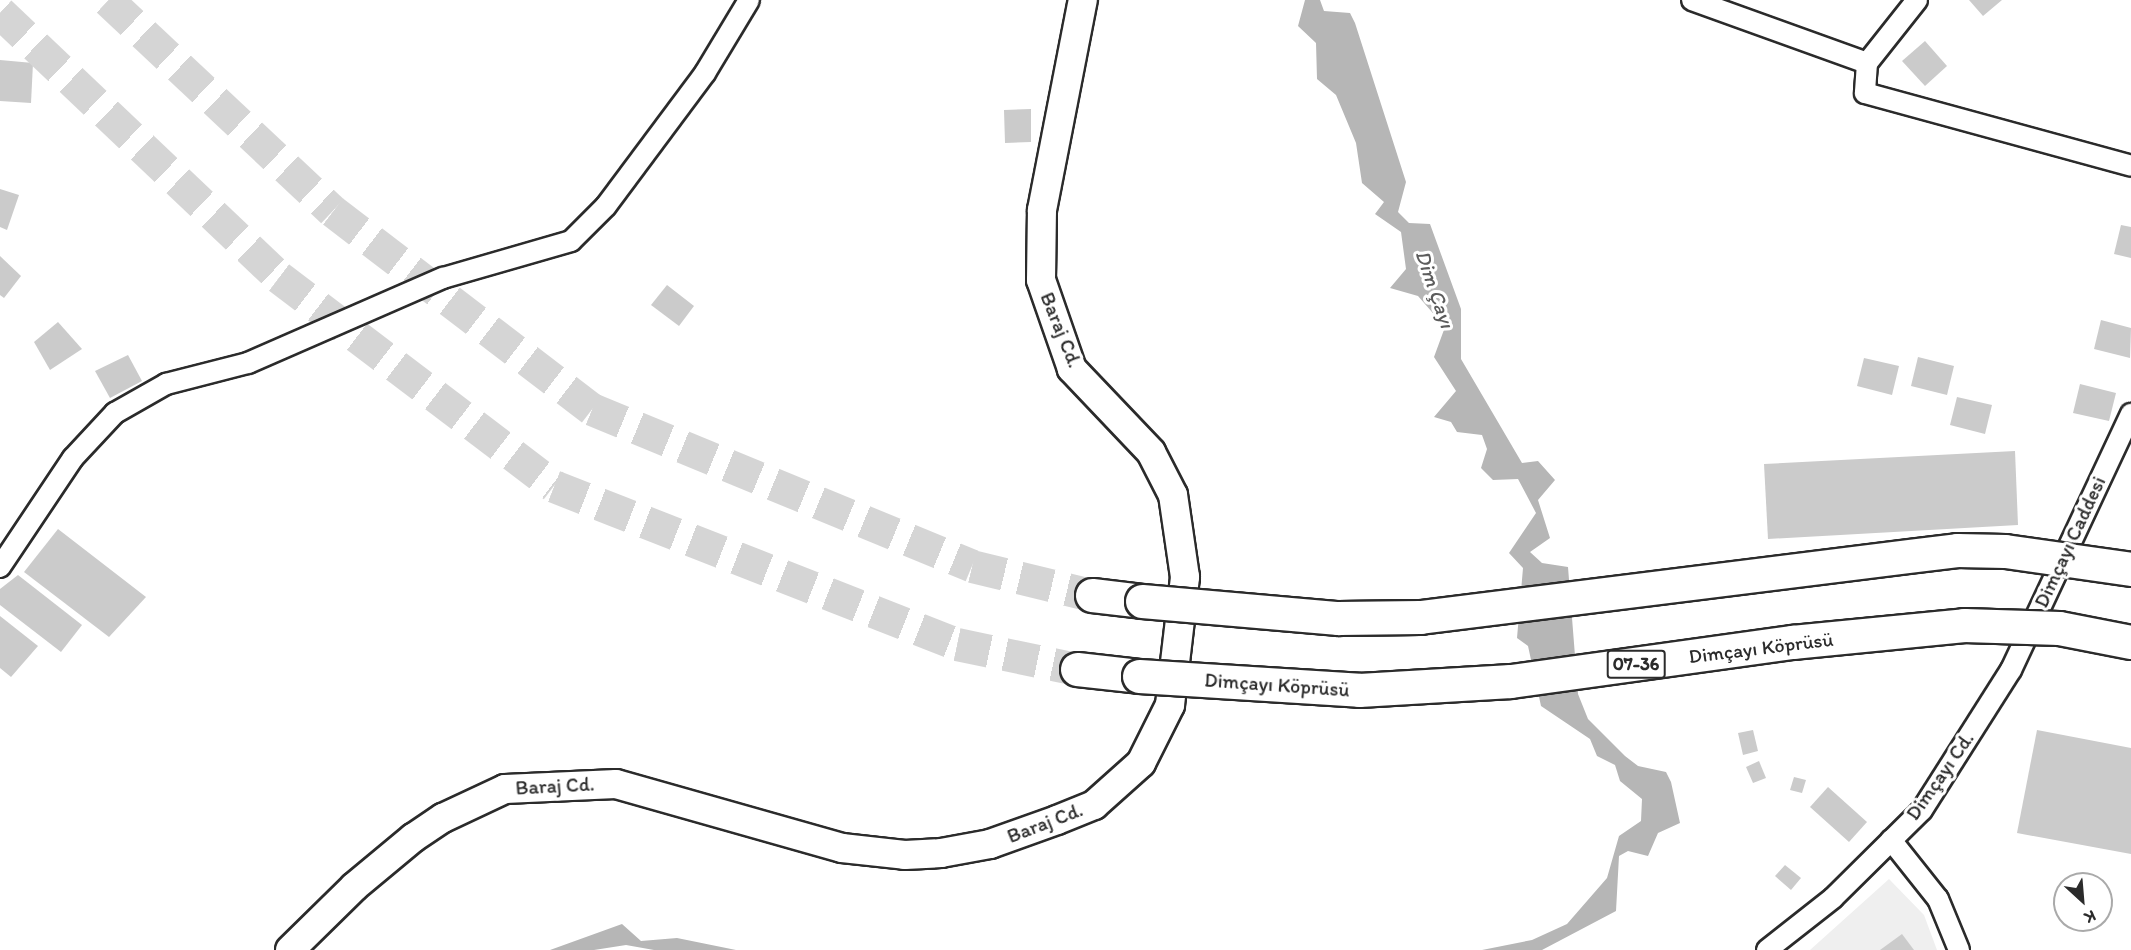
<!DOCTYPE html>
<html>
<head>
<meta charset="utf-8">
<style>
	body { margin:0 }
	#map { position:relative; width:2131px; height:950px; overflow:hidden; background:#fff; font-family:Itim,sans-serif }
	div>[style] { position:absolute }
	.built>* { inset:0; background:#efefef }
	.water>* { inset:0; background:#b6b6b6 }
	.building>* { inset:0; background:#cbcbcb }
	.highway-tunnel>* { height:33px; margin-top:-16.5px; transform-origin:0; background:repeating-linear-gradient(90deg,#d5d5d5 0 33px,transparent 0 49px) }
	.roads { filter:drop-shadow(2px 0 #2b2b2b) drop-shadow(-2px 0 #2b2b2b) drop-shadow(0 2px #2b2b2b) drop-shadow(0 -2px #2b2b2b) }
	.street>* { height:20px; margin:-10px; padding:0 10px; transform-origin:10px; border-radius:10px; background:#fff }
	.secondary>* { height:28px; margin:-14px; padding:0 14px; transform-origin:14px; border-radius:14px; background:#fff }
	.highway>* { height:33px; margin:-16.5px; padding:0 16.5px; transform-origin:16.5px; border-radius:16.5px; background:#fff }
	.bridges { filter:drop-shadow(2px 0 #2b2b2b) drop-shadow(-2px 0 #2b2b2b) drop-shadow(0 2px #2b2b2b) drop-shadow(0 -2px #2b2b2b) }
	.highway-bridge>* { height:33px; margin:-16.5px; padding:0 16.5px; transform-origin:16.5px; border-radius:16.5px; background:#fff }
	span { translate:-50% -50%; white-space:nowrap; text-align:center; line-height:1.15; -webkit-text-stroke:6px #fff; paint-order:stroke }
	.shield-label span { padding:2px 4px; background:#fff; border:2px solid; border-radius:4px; -webkit-text-stroke-width:0 }
	.shield-label { font-size:18px; color:#2b2b2b; font-weight:700 }
	.street-label { font-size:20px; color:#2b2b2b }
	.water-label { font-size:21px; color:#5c5c5c; font-style:italic }
	.north { position:absolute; left:2053px; top:872px; width:60px; height:60px; box-sizing:border-box; background:#fff; border:2px solid #aaa; border-radius:50%; rotate:154deg; font-size:16px; font-weight:700; line-height:24px; text-align:center; color:#2b2b2b }
	.north::after { content:''; display:block; margin:auto; width:21px; height:27px; background:#2b2b2b; clip-path:polygon(50% 0,100% 100%,50% 72%,0 100%) }
</style>
</head>
<body>
<div id="map">
	<div class="built">
		<i style="clip-path:polygon(1889px 879px,1924px 915px,1937px 950px,1810px 950px)"></i>
	</div>
	<div class="water">
		<i style="clip-path:polygon(1305px 0,1320px 0,1324px 11px,1350px 13px,1355px 23px,1406px 182px,1398px 212px,1409px 223px,1430px 224px,1461px 309px,1461px 359px,1522px 463px,1538px 461px,1555px 480px,1538px 500px,1550px 538px,1530px 552px,1542px 563px,1568px 567px,1578px 694px,1588px 719px,1625px 756px,1638px 766px,1666px 772px,1671px 782px,1680px 823px,1658px 833px,1648px 856px,1628px 851px,1619px 856px,1616px 911px,1542px 950px,1482px 950px,1532px 940px,1567px 924px,1607px 878px,1619px 836px,1641px 821px,1642px 799px,1620px 781px,1615px 765px,1597px 756px,1590px 739px,1541px 706px,1528px 646px,1517px 638px,1523px 568px,1509px 553px,1536px 513px,1518px 479px,1493px 480px,1481px 468px,1487px 449px,1482px 435px,1457px 432px,1451px 422px,1434px 417px,1456px 391px,1434px 357px,1445px 327px,1418px 296px,1390px 288px,1406px 269px,1401px 232px,1375px 214px,1384px 202px,1362px 183px,1356px 143px,1336px 95px,1317px 79px,1316px 43px,1298px 26px)"></i>
		<i style="clip-path:polygon(622px 924px,641px 941px,677px 938px,736px 950px,654px 950px,626px 945px,594px 950px,550px 950px)"></i>
	</div>
	<div class="building">
		<i style="clip-path:polygon(1969px 0,2002px 0,1983px 16px)"></i>
		<i style="clip-path:polygon(1925px 41px,1947px 66px,1925px 86px,1902px 61px)"></i>
		<i style="clip-path:polygon(0 60px,33px 63px,31px 103px,0 101px)"></i>
		<i style="clip-path:polygon(1031px 109px,1031px 142px,1005px 143px,1004px 110px)"></i>
		<i style="clip-path:polygon(0 189px,19px 195px,7px 230px,0 227px)"></i>
		<i style="clip-path:polygon(2121px 225px,2131px 227px,2131px 258px,2114px 254px)"></i>
		<i style="clip-path:polygon(0 256px,21px 276px,4px 298px,0 295px)"></i>
		<i style="clip-path:polygon(667px 285px,694px 306px,679px 326px,651px 305px)"></i>
		<i style="clip-path:polygon(2101px 320px,2131px 328px,2130px 358px,2094px 349px)"></i>
		<i style="clip-path:polygon(58px 322px,82px 349px,50px 370px,34px 342px)"></i>
		<i style="clip-path:polygon(128px 355px,142px 381px,110px 398px,95px 371px)"></i>
		<i style="clip-path:polygon(1918px 357px,1954px 366px,1947px 395px,1911px 386px)"></i>
		<i style="clip-path:polygon(1864px 358px,1899px 366px,1892px 395px,1857px 386px)"></i>
		<i style="clip-path:polygon(2080px 384px,2116px 393px,2109px 421px,2073px 413px)"></i>
		<i style="clip-path:polygon(1957px 397px,1992px 405px,1985px 434px,1950px 425px)"></i>
		<i style="clip-path:polygon(2015px 451px,2018px 525px,1768px 539px,1764px 464px)"></i>
		<i style="clip-path:polygon(58px 529px,146px 597px,109px 637px,24px 572px)"></i>
		<i style="clip-path:polygon(18px 575px,82px 625px,61px 652px,0 605px,0 589px)"></i>
		<i style="clip-path:polygon(0 616px,38px 646px,11px 677px,0 668px)"></i>
		<i style="clip-path:polygon(1753px 730px,1758px 751px,1743px 755px,1738px 733px)"></i>
		<i style="clip-path:polygon(2037px 730px,2131px 748px,2131px 854px,2017px 833px)"></i>
		<i style="clip-path:polygon(1759px 761px,1766px 778px,1753px 783px,1746px 767px)"></i>
		<i style="clip-path:polygon(1794px 777px,1806px 780px,1802px 793px,1790px 790px)"></i>
		<i style="clip-path:polygon(1828px 787px,1867px 822px,1849px 842px,1810px 807px)"></i>
		<i style="clip-path:polygon(1785px 865px,1801px 878px,1791px 890px,1775px 876px)"></i>
		<i style="clip-path:polygon(1902px 934px,1914px 950px,1880px 950px)"></i>
	</div>
	<div class="highway-tunnel">
		<i style="left:108px;top:0;width:308px;rotate:43.2deg"></i>
		<i style="left:333px;top:211px;width:326px;rotate:37.4deg"></i>
		<i style="left:592px;top:409px;width:411px;rotate:22.4deg"></i>
		<i style="left:972px;top:566px;width:123px;rotate:13.6deg"></i>
		<i style="left:0;top:12px;width:385px;rotate:43.5deg"></i>
		<i style="left:279px;top:277px;width:345px;rotate:37.2deg"></i>
		<i style="left:554px;top:486px;width:433px;rotate:21.4deg"></i>
		<i style="left:957px;top:644px;width:123px;rotate:11.8deg"></i>
	</div>
	<div class="roads">
		<div class="street">
			<i style="left:1692px;top:0;width:186px;rotate:19.8deg"></i>
			<i style="left:1917px;top:0;width:80px;rotate:128.4deg"></i>
			<i style="left:1867px;top:63px;width:30px;rotate:94deg"></i>
			<i style="left:1865px;top:93px;width:276px;rotate:15.3deg"></i>
			<i style="left:0;top:567px;width:131px;rotate:-56.2deg"></i>
			<i style="left:73px;top:458px;width:62px;rotate:-47deg"></i>
			<i style="left:115px;top:413px;width:59px;rotate:-29.6deg"></i>
			<i style="left:166px;top:384px;width:85px;rotate:-14.4deg"></i>
			<i style="left:248px;top:363px;width:213px;rotate:-23.6deg"></i>
			<i style="left:443px;top:278px;width:133px;rotate:-16.1deg"></i>
			<i style="left:571px;top:241px;width:49px;rotate:-45deg"></i>
			<i style="left:606px;top:206px;width:166px;rotate:-53.3deg"></i>
			<i style="left:705px;top:73px;width:85px;rotate:-58.9deg"></i>
			<i style="left:1891px;top:840px;width:75px;rotate:51.5deg"></i>
			<i style="left:1938px;top:899px;width:55px;rotate:67.6deg"></i>
			<i style="left:1767px;top:950px;width:84px;rotate:-38.2deg"></i>
			<i style="left:1833px;top:898px;width:125px;rotate:-44.7deg"></i>
			<i style="left:1922px;top:810px;width:166px;rotate:-57.6deg"></i>
			<i style="left:2011px;top:670px;width:283px;rotate:-64.9deg"></i>
		</div>
		<div class="secondary">
			<i style="left:290px;top:950px;width:90px;rotate:-44.5deg"></i>
			<i style="left:354px;top:887px;width:77px;rotate:-39.7deg"></i>
			<i style="left:413px;top:838px;width:36px;rotate:-34deg"></i>
			<i style="left:443px;top:818px;width:68px;rotate:-25.1deg"></i>
			<i style="left:505px;top:789px;width:111px;rotate:-2.6deg"></i>
			<i style="left:616px;top:784px;width:235px;rotate:15.8deg"></i>
			<i style="left:842px;top:848px;width:63px;rotate:6.3deg"></i>
			<i style="left:905px;top:855px;width:36px;rotate:-3deg"></i>
			<i style="left:941px;top:853px;width:50px;rotate:-10.4deg"></i>
			<i style="left:990px;top:844px;width:71px;rotate:-19.7deg"></i>
			<i style="left:1057px;top:820px;width:40px;rotate:-22deg"></i>
			<i style="left:1094px;top:805px;width:63px;rotate:-41.8deg"></i>
			<i style="left:1141px;top:763px;width:65px;rotate:-63.4deg"></i>
			<i style="left:1170px;top:705px;width:129px;rotate:-83.3deg"></i>
			<i style="left:1185px;top:577px;width:83px;rotate:-98.3deg"></i>
			<i style="left:1173px;top:495px;width:48px;rotate:-117.1deg"></i>
			<i style="left:1151px;top:452px;width:115px;rotate:-133.6deg"></i>
			<i style="left:1072px;top:369px;width:94px;rotate:-109.2deg"></i>
			<i style="left:1041px;top:280px;width:70px;rotate:-89.2deg"></i>
			<i style="left:1042px;top:210px;width:214px;rotate:-79deg"></i>
		</div>
		<div class="highway">
			<i style="left:1092px;top:595px;width:50px;rotate:6.8deg"></i>
			<i style="left:1077px;top:669px;width:62px;rotate:6.4deg"></i>
		</div>
	</div>
	<div class="bridges">
		<div class="highway-bridge">
			<i style="left:1142px;top:601px;width:197px;rotate:5deg"></i>
			<i style="left:1338px;top:618px;width:82px;rotate:-0.7deg"></i>
			<i style="left:1420px;top:617px;width:541px;rotate:-7.11deg"></i>
			<i style="left:1957px;top:550px;width:48px;rotate:1.2deg"></i>
			<i style="left:2005px;top:551px;width:127px;rotate:8.1deg"></i>
			<i style="left:1139px;top:676px;width:220px;rotate:3.6deg"></i>
			<i style="left:1359px;top:690px;width:152px;rotate:-3.4deg"></i>
			<i style="left:1511px;top:681px;width:284px;rotate:-7.9deg"></i>
			<i style="left:1792px;top:642px;width:173px;rotate:-5.6deg"></i>
			<i style="left:1964px;top:625px;width:95px;rotate:1.8deg"></i>
			<i style="left:2059px;top:628px;width:73px;rotate:11deg"></i>
		</div>
	</div>
	<div class="shield-label">
		<span style="left:1636px;top:664px">07-36</span>
	</div>
	<div class="street-label">
		<span style="left:1061px;top:330px;rotate:68deg">Baraj Cd.</span>
		<span style="left:2070px;top:542px;rotate:-65deg">Dimçayı Caddesi</span>
		<span style="left:1761px;top:648px;rotate:-7deg">Dimçayı Köprüsü</span>
		<span style="left:1277px;top:685px;rotate:4deg">Dimçayı Köprüsü</span>
		<span style="left:1940px;top:776px;rotate:-55deg">Dimçayı Cd.</span>
		<span style="left:555px;top:786px;rotate:-3deg">Baraj Cd.</span>
		<span style="left:1045px;top:823px;rotate:-21deg">Baraj Cd.</span>
	</div>
	<div class="water-label">
		<span style="left:1435px;top:289px;rotate:71deg">Dim Çayı</span>
	</div>
	<div class="north">K</div>
</div>
</body>
</html>
